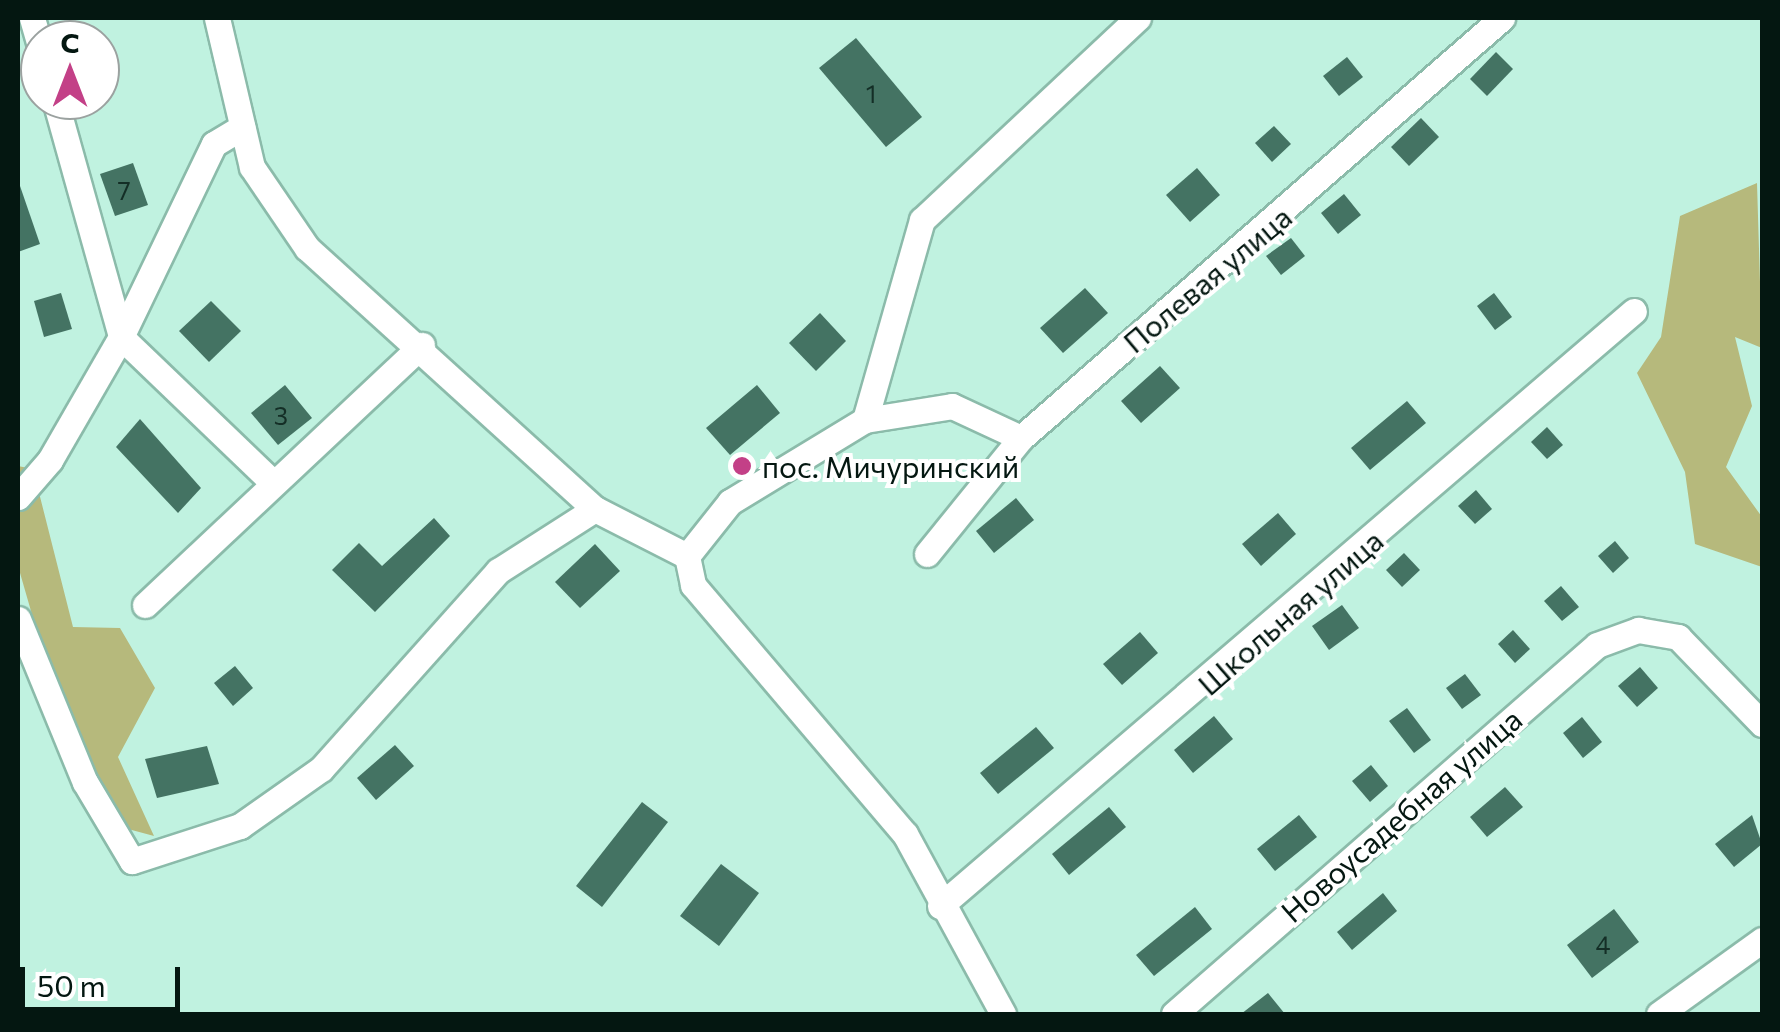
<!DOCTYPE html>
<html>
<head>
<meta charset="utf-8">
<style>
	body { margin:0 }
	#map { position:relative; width:1780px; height:1032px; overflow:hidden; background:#c0f2e0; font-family:Commissioner,sans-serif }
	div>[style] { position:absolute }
	.green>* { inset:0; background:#b6b97c }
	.building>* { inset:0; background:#447363 }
	.roads { filter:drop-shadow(2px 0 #8bbbaa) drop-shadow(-2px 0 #8bbbaa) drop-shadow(0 2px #8bbbaa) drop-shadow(0 -2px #8bbbaa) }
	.street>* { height:25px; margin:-12.5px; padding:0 12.5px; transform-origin:12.5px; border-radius:12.5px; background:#fff }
	.dots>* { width:28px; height:28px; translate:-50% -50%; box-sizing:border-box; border:5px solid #fff; border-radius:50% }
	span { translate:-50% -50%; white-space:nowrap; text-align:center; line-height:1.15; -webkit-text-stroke:8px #fff; paint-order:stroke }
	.number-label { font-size:25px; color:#142e26 }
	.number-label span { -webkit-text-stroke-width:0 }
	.street-label { font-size:30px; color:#041711 }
	.poi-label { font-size:30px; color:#041711 }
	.left { translate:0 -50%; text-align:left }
	.frame { position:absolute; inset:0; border:20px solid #041711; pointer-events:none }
	.north { position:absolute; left:20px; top:20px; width:100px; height:100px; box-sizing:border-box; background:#fff; border:2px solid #9ba2a0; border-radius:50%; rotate:0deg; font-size:28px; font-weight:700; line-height:40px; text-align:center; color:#041711 }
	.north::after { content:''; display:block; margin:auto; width:35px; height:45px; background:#c34087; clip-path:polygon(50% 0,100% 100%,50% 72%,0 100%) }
	.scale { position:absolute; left:20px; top:967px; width:160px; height:45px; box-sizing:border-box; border:5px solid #041711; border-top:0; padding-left:12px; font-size:30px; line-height:35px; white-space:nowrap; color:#041711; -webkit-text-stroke:8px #fff; paint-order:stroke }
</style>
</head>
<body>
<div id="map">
	<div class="green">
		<i style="clip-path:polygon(1757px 183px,1762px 348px,1735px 337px,1752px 406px,1726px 467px,1762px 517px,1762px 567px,1695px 544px,1685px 472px,1637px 373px,1661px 337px,1680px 216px)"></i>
		<i style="clip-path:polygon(18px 466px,33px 469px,73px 627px,120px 628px,155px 688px,118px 757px,154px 836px,91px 819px,18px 566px)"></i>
	</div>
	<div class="building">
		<i style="clip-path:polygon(856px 38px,922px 117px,886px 147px,819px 68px)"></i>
		<i style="clip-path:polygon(1496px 52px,1513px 69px,1487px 96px,1470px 79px)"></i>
		<i style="clip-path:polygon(1347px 57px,1363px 77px,1339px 96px,1323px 76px)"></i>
		<i style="clip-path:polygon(1421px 118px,1439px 137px,1409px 166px,1391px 147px)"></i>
		<i style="clip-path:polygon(1274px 126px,1291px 144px,1272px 162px,1255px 143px)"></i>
		<i style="clip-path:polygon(133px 163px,148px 205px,115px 216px,100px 174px)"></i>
		<i style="clip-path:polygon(1197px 168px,1220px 195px,1190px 222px,1166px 195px)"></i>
		<i style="clip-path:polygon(20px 186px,40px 244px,18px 252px,18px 187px)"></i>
		<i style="clip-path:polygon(1344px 194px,1361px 215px,1338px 234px,1321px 213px)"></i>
		<i style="clip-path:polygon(1291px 238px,1305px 256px,1281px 275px,1266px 256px)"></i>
		<i style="clip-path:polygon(1085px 288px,1108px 313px,1063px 353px,1040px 328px)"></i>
		<i style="clip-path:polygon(61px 293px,72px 329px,44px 337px,34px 301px)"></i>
		<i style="clip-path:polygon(1494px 293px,1512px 317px,1495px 330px,1477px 306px)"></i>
		<i style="clip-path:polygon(211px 301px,241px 331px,209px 362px,179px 331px)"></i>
		<i style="clip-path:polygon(820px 313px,846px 341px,816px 371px,789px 343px)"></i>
		<i style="clip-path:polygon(1160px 366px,1180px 388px,1141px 423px,1121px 401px)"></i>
		<i style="clip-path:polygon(285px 385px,312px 418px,278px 445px,251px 413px)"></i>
		<i style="clip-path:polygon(757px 385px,780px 413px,730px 455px,706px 428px)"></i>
		<i style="clip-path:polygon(1407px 401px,1426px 423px,1370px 470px,1351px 448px)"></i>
		<i style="clip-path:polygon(140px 419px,201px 488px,178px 513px,116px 447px)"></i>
		<i style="clip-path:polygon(1547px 427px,1563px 445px,1547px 459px,1531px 442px)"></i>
		<i style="clip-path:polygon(1476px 490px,1492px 509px,1475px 524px,1458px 506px)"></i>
		<i style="clip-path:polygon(1016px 498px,1034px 520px,994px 553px,976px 531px)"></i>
		<i style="clip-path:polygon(1278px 513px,1296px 534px,1261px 566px,1242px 544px)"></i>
		<i style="clip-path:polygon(434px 518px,450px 536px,375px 612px,332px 570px,359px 543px,382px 566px)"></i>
		<i style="clip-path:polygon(1615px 541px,1629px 558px,1613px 573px,1598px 556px)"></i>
		<i style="clip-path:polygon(595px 544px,620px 571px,580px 608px,555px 582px)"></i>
		<i style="clip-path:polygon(1404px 553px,1420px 570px,1402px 587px,1386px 570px)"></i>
		<i style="clip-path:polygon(1561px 586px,1579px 607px,1562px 621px,1544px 601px)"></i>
		<i style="clip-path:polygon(1342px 605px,1359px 628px,1329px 650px,1312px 626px)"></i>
		<i style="clip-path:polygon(1513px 630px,1530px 649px,1515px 663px,1498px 644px)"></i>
		<i style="clip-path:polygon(1140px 632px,1158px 653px,1122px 685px,1103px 664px)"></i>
		<i style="clip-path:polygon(235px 666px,253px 688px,233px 706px,214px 683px)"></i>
		<i style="clip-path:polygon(1640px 667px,1658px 688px,1637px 707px,1618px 686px)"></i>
		<i style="clip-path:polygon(1465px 674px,1481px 695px,1462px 709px,1446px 688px)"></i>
		<i style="clip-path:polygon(1407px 708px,1431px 740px,1414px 753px,1389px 721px)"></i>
		<i style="clip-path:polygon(1214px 716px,1233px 739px,1193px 773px,1174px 750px)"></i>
		<i style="clip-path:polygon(1582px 717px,1602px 742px,1583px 758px,1563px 733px)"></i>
		<i style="clip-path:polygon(1036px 727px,1054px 748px,998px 794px,980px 773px)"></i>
		<i style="clip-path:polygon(395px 745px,414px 766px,376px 800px,357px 778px)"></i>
		<i style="clip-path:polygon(207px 746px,219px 784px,157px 798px,145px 759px)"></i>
		<i style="clip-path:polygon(1371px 765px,1388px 786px,1370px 802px,1352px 781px)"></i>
		<i style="clip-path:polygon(1505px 787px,1523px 807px,1487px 837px,1470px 817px)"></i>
		<i style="clip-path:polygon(642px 802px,668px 822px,602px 907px,576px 886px)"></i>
		<i style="clip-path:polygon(1109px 807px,1126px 827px,1069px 875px,1052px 854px)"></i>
		<i style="clip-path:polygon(1299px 815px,1317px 837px,1275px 871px,1257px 849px)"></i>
		<i style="clip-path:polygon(1752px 815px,1762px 844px,1734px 867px,1715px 844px)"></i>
		<i style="clip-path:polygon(721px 864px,759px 893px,719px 946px,680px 916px)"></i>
		<i style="clip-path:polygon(1383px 893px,1397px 911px,1352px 950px,1337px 932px)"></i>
		<i style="clip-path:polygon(1195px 907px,1212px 929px,1154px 976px,1136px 955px)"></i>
		<i style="clip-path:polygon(1614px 909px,1639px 942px,1592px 978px,1567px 945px)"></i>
		<i style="clip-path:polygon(1268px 993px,1285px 1014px,1241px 1014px)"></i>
	</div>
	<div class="roads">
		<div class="street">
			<i style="left:32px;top:18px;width:29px;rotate:74deg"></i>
			<i style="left:217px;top:18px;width:153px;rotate:76.8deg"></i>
			<i style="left:252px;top:167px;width:98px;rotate:55.8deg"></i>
			<i style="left:307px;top:248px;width:389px;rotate:42.2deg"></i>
			<i style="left:595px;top:509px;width:103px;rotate:27.1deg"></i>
			<i style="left:55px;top:100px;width:246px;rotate:74.4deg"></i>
			<i style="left:121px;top:337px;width:208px;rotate:43.8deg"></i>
			<i style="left:865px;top:420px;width:208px;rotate:-74.1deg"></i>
			<i style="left:922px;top:220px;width:296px;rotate:-43.1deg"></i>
			<i style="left:18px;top:497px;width:49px;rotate:-49.1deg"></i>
			<i style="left:50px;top:460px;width:142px;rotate:-60deg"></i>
			<i style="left:121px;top:337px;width:214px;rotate:-64.3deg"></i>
			<i style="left:214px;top:144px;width:33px;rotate:-31deg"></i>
			<i style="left:927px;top:554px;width:149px;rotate:-51deg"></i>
			<i style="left:1021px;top:438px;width:639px;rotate:-41.13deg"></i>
			<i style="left:687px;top:556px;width:30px;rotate:78deg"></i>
			<i style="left:693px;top:585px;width:327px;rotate:49.6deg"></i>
			<i style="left:905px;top:834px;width:205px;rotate:61.4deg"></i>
			<i style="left:687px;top:556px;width:69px;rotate:-51.5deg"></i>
			<i style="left:730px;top:502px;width:158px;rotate:-31.3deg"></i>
			<i style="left:865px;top:420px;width:88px;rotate:-9.1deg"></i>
			<i style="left:952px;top:406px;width:76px;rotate:24.9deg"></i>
			<i style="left:145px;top:605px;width:380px;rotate:-43.2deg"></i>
			<i style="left:18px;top:619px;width:176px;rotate:67.7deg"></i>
			<i style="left:85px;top:782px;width:92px;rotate:59.3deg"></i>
			<i style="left:132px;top:861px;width:114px;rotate:-18deg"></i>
			<i style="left:240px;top:826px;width:99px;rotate:-35.1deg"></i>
			<i style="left:321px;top:769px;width:266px;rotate:-48.2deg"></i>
			<i style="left:498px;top:571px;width:115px;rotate:-32.6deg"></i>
			<i style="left:940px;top:906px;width:914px;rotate:-40.61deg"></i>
			<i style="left:1174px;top:1014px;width:561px;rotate:-41.1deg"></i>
			<i style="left:1597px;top:645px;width:44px;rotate:-20.1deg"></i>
			<i style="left:1638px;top:630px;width:41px;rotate:9.9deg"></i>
			<i style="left:1678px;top:637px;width:121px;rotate:46deg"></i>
			<i style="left:1659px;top:1014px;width:127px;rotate:-35.7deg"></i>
		</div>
	</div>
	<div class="dots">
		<i style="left:742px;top:466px;background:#c34087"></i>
	</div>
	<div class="number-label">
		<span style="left:871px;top:93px">1</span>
		<span style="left:124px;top:190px">7</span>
		<span style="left:281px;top:415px">3</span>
		<span style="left:1603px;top:944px">4</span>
	</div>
	<div class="street-label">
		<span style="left:1207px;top:279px;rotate:-40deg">Полевая улица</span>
		<span style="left:1290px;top:612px;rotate:-41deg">Школьная улица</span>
		<span style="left:1401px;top:815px;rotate:-41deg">Новоусадебная улица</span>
	</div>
	<div class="poi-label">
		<span class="left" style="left:762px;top:466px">пос. Мичуринский</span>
	</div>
	<div class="frame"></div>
	<div class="north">С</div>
	<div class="scale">50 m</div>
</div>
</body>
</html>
